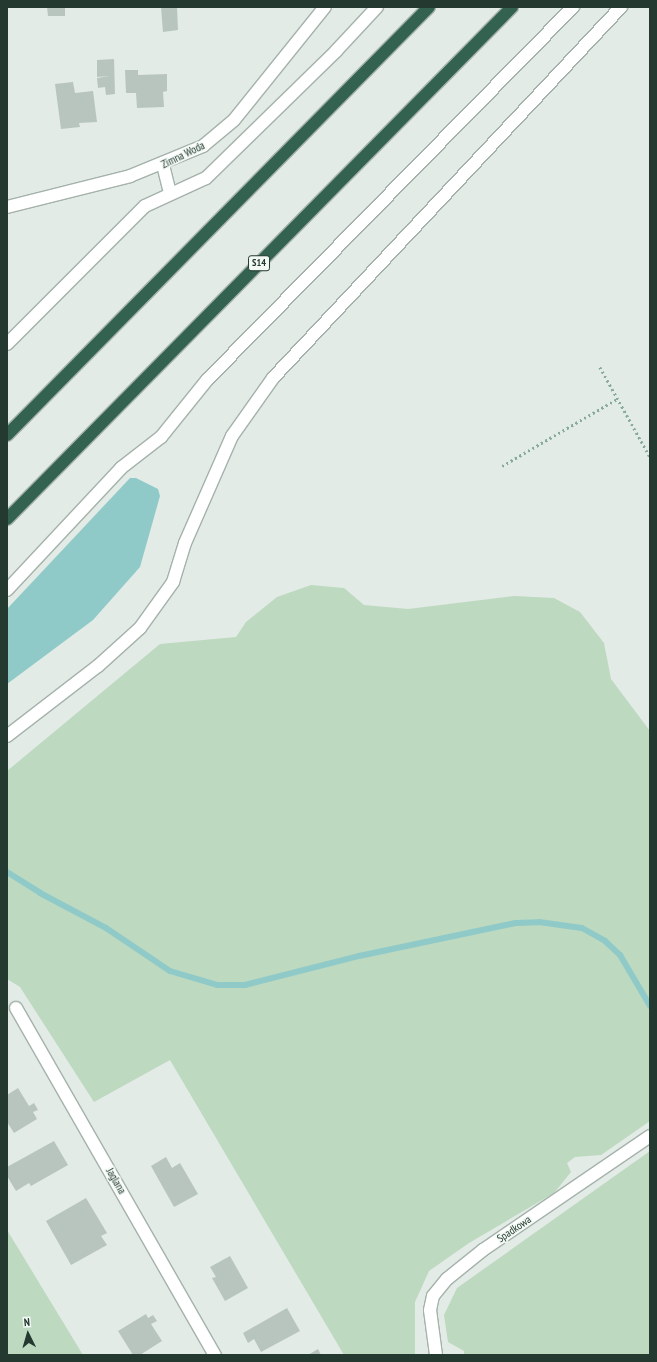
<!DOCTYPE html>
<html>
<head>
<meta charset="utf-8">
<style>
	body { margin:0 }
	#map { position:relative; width:657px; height:1362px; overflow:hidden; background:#e2ebe5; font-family:"PT Sans Narrow",sans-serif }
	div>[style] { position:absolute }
	.green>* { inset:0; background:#bdd9c0 }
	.water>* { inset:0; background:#90cac8 }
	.stream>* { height:6px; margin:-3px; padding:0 3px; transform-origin:3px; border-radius:3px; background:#90cac8 }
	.building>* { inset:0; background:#b8c5be }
	.path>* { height:2.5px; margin-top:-1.25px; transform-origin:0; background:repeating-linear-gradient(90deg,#86ab99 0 2px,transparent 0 5px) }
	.roads { filter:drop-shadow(1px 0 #a5b2ab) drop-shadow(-1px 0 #a5b2ab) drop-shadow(0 1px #a5b2ab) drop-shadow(0 -1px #a5b2ab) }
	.service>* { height:12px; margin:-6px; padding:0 6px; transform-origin:6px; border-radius:6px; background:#fff }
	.minor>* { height:12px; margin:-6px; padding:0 6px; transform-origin:6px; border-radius:6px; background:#fff }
	.motorway>* { height:12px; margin:-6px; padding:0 6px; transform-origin:6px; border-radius:6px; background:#336250 }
	span { translate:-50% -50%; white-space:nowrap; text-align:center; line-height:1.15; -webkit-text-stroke:3px #f2f8f4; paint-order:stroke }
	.shield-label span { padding:1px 3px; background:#f2f8f4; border:1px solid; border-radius:3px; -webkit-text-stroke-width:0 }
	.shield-label { font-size:10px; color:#243a30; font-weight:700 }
	.street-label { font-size:11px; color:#243a30 }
	.frame { position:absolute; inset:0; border:8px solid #243a30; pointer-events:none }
	.north { position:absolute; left:8px; top:1314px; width:40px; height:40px; -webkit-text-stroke:3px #f2f8f4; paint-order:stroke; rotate:355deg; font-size:11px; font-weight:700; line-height:16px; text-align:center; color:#243a30 }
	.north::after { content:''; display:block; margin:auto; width:14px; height:18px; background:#243a30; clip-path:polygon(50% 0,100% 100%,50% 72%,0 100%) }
</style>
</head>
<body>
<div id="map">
	<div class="green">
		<i style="clip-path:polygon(311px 585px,344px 588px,364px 605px,408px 609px,514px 596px,554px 598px,580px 612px,604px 643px,611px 679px,650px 731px,650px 1121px,601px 1155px,575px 1157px,567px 1163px,571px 1172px,554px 1193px,469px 1243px,429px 1271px,415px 1302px,415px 1355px,344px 1355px,170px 1060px,94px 1102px,20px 987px,7px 979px,7px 771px,160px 644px,236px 637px,246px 622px,277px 597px)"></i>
		<i style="clip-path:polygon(650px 1151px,650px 1355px,464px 1355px,464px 1351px,448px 1342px,444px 1315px,457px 1288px)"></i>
		<i style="clip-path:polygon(7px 1230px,83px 1355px,7px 1355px)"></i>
	</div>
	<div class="water">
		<i style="clip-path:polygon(130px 478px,136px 478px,158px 489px,160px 496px,140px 567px,93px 620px,7px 684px,7px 609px)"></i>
	</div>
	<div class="stream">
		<i style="left:7px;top:872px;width:39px;rotate:32deg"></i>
		<i style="left:40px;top:893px;width:75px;rotate:27.9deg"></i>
		<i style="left:106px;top:928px;width:77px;rotate:33.9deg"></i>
		<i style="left:170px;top:971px;width:49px;rotate:16.6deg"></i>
		<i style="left:217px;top:985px;width:28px"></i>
		<i style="left:245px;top:985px;width:118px;rotate:-14.3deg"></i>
		<i style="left:359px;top:956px;width:160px;rotate:-11.9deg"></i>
		<i style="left:516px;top:923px;width:23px;rotate:-2deg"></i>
		<i style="left:539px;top:922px;width:43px;rotate:7.9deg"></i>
		<i style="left:582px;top:928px;width:26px;rotate:29deg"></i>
		<i style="left:605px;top:941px;width:21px;rotate:43deg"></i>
		<i style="left:620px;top:955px;width:59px;rotate:59.5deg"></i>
	</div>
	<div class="building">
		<i style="clip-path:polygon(47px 7px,65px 7px,65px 16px,48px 16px)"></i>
		<i style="clip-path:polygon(161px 7px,177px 7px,178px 30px,163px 32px)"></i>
		<i style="clip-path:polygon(114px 59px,115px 94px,106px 95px,105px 87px,98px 88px,97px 78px,110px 76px,97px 77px,97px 60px)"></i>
		<i style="clip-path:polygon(125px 70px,138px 70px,138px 75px,167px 74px,167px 91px,163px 92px,164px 107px,137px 108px,136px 93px,126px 93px)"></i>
		<i style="clip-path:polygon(73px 82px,75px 93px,93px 91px,97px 122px,79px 123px,80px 127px,61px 129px,55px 84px)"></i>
		<i style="clip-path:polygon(18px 1088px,29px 1106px,34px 1103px,38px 1110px,33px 1112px,37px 1119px,14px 1133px,7px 1122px,7px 1095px)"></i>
		<i style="clip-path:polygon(54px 1141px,68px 1165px,31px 1186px,29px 1183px,16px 1191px,7px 1176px,7px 1167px)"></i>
		<i style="clip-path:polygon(166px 1157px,172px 1168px,180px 1163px,198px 1194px,174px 1207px,151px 1166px)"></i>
		<i style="clip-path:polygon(86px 1198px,107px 1233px,101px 1236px,107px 1245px,71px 1265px,46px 1221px)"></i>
		<i style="clip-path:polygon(230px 1256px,248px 1288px,225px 1301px,212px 1278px,216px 1277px,210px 1267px)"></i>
		<i style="clip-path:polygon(287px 1308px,300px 1331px,261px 1352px,254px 1339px,248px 1343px,243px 1333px)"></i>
		<i style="clip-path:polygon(146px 1314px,148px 1318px,153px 1315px,157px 1321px,151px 1324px,162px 1341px,140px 1355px,133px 1355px,118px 1331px)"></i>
		<i style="clip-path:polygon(318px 1349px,321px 1355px,308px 1355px)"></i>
	</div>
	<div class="path">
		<i style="left:600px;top:367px;width:103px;rotate:60.9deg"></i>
		<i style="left:502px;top:466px;width:133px;rotate:-30.2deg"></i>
	</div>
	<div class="roads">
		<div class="service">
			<i style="left:163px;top:165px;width:29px;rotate:76deg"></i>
			<i style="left:7px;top:344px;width:195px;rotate:-45deg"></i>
			<i style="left:145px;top:206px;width:67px;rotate:-24.7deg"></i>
			<i style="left:206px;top:178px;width:182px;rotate:-44.3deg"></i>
			<i style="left:336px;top:51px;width:60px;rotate:-47deg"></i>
			<i style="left:7px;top:590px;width:167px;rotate:-46.9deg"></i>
			<i style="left:121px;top:468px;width:51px;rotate:-37.8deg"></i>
			<i style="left:161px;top:437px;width:73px;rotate:-51.1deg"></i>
			<i style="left:207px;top:380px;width:523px;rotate:-45.54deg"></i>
			<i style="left:7px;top:736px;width:115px;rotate:-37.6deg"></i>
			<i style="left:98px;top:666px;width:57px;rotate:-42.1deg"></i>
			<i style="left:140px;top:628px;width:57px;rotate:-54.3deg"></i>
			<i style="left:173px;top:582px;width:41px;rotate:-72.9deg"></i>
			<i style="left:185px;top:543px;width:117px;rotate:-66.3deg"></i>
			<i style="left:232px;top:436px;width:71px;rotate:-54.7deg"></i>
			<i style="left:273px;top:378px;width:509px;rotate:-46.83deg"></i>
		</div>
		<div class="minor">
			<i style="left:7px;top:207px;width:127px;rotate:-14.1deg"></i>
			<i style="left:130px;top:176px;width:79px;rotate:-22.3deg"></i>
			<i style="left:203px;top:146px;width:40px;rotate:-40deg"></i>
			<i style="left:234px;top:120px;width:145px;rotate:-51.2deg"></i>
			<i style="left:16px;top:1008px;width:400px;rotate:60.2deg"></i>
			<i style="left:436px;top:1355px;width:45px;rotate:-97.6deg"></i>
			<i style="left:430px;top:1310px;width:14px;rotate:-78deg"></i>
			<i style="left:433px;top:1296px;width:22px;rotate:-51deg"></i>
			<i style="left:447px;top:1279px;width:46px;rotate:-38.9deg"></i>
			<i style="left:483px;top:1250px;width:202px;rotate:-34.3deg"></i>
		</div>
		<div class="motorway">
			<i style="left:7px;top:435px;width:601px;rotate:-45.4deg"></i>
			<i style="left:7px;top:519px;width:719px;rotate:-45.39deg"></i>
		</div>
	</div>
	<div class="shield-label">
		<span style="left:259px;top:263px">S14</span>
	</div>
	<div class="street-label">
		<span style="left:183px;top:155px;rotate:-26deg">Zimna Woda</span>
		<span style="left:116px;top:1181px;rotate:60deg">Jaglana</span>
		<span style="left:514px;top:1229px;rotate:-34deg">Spadkowa</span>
	</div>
	<div class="frame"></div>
	<div class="north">N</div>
</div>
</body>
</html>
